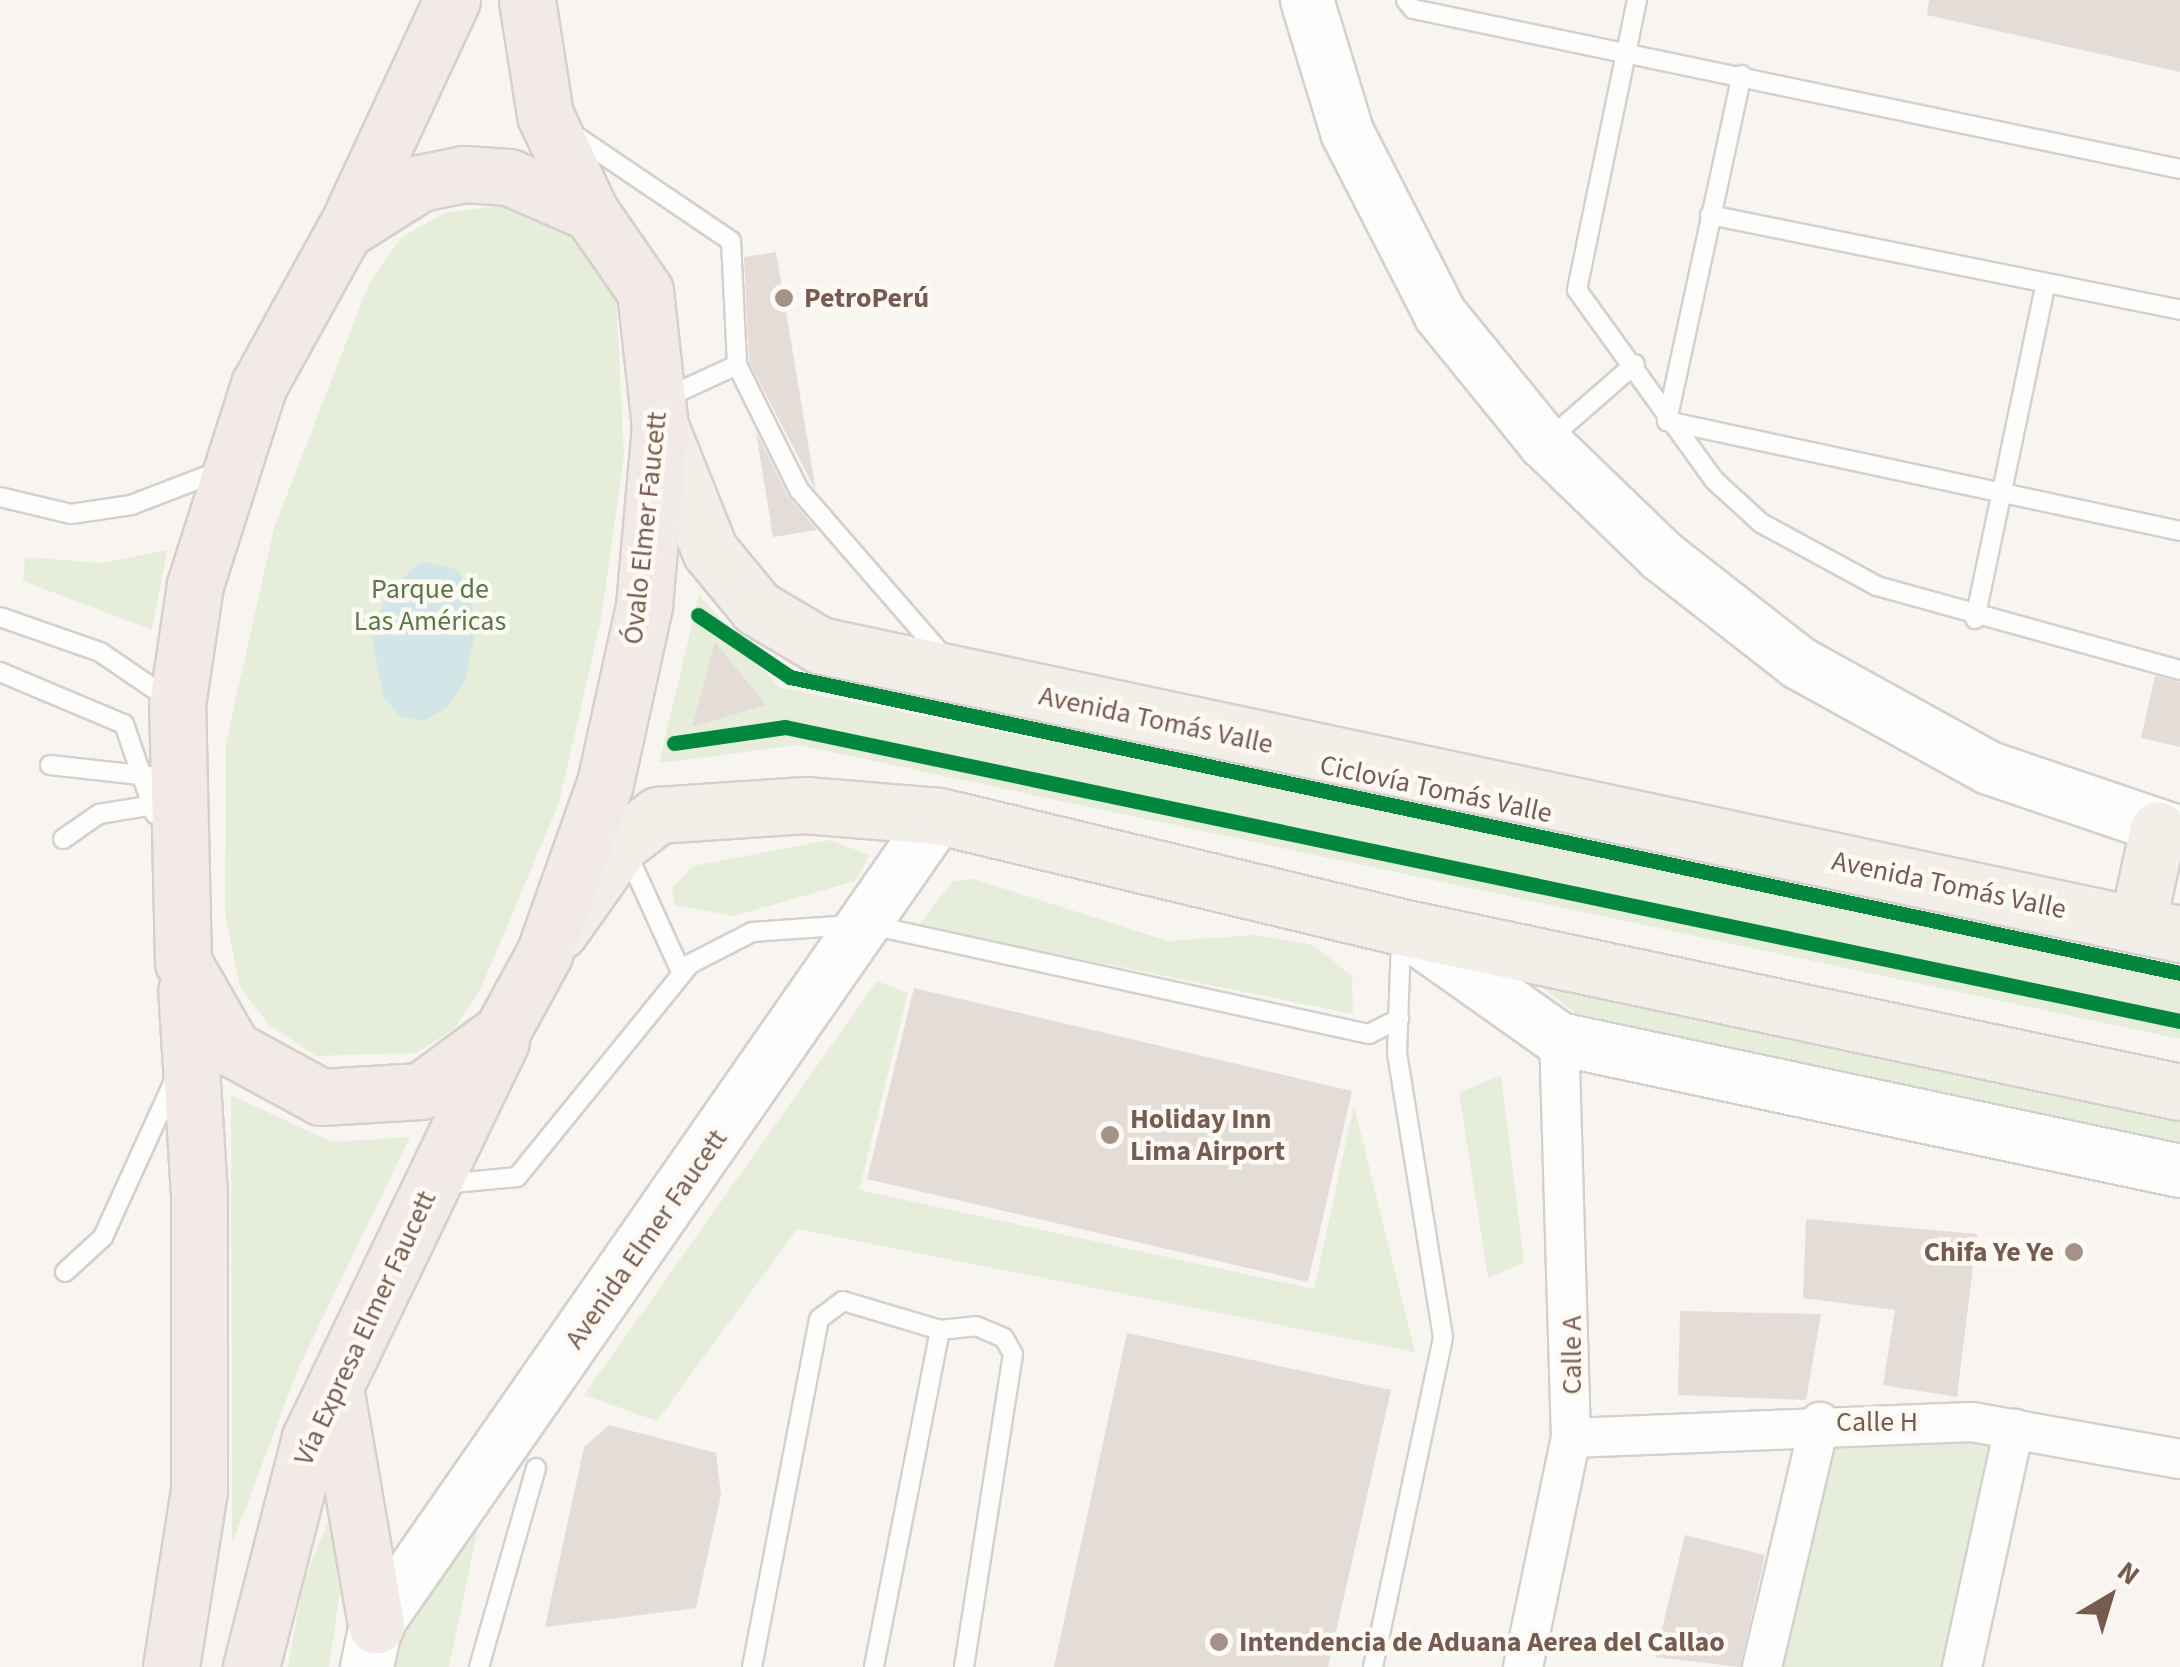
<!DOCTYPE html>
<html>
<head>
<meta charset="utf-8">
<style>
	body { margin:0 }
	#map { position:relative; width:2180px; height:1667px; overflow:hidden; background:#f8f4f0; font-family:"Source Sans 3",sans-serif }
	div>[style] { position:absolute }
	.green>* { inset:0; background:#e6eedb }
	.water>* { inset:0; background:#d2e6e8 }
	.building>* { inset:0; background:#e4ddd7 }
	.roads { filter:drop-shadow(2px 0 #d5d0cb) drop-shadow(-2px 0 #d5d0cb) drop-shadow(0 2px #d5d0cb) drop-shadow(0 -2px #d5d0cb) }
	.lane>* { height:18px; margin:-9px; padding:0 9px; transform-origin:9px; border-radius:9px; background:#fefdfd }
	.street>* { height:38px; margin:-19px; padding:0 19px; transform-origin:19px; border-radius:19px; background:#fefdfd }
	.secondary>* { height:52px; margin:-26px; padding:0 26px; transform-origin:26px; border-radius:26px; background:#fefdfd }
	.primary>* { height:55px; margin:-27.5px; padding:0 27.5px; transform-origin:27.5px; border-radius:27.5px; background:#f2eee8 }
	.highway>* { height:55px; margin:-27.5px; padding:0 27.5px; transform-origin:27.5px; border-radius:27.5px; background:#f1eae7 }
	.cycleway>* { height:15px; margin:-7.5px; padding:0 7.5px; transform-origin:7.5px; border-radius:7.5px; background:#00873e }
	.dots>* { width:28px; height:28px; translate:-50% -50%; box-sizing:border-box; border:5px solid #fef9f2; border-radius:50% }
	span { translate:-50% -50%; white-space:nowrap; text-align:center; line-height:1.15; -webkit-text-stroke:9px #fef9f2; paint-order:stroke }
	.poi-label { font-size:28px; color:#765c50; font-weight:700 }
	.left { translate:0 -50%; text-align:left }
	.right { translate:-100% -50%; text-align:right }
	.street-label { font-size:28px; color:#765c50 }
	.park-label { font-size:28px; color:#597a48 }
	.north { position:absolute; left:2060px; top:1547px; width:100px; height:100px; -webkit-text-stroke:8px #fef9f2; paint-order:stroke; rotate:38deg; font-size:28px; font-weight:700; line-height:40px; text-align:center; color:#765c50 }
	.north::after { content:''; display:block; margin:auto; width:35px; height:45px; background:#765c50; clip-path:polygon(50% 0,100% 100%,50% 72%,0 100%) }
</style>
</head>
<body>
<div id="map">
	<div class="green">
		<i style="clip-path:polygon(506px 205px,584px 243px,616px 294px,624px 457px,601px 619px,559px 803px,481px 988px,455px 1028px,417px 1053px,316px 1056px,268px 1024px,240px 987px,225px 914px,226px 743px,274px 528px,370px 281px,402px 237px,444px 213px)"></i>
		<i style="clip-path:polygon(167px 550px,152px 630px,23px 581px,25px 557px,102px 563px)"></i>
		<i style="clip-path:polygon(699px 595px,779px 687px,2180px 971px,2180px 1039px,798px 745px,659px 763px)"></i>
		<i style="clip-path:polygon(829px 840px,870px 855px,855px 881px,734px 916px,675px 905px,672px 888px,693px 866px)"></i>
		<i style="clip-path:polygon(974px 879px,1168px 941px,1256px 935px,1313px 945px,1352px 976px,1353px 1014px,918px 926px,953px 881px)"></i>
		<i style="clip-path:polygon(877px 981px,908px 993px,859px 1190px,1314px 1289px,1354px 1106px,1415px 1352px,797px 1229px,657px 1421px,584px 1395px)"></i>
		<i style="clip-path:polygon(1542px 987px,2180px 1119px,2180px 1147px,1579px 1016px)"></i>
		<i style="clip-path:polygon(1501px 1076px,1524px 1262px,1488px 1278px,1459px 1092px)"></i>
		<i style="clip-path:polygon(231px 1095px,332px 1142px,410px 1137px,298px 1369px,232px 1544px)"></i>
		<i style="clip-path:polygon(1835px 1435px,1992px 1444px,1944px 1667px,1783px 1667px)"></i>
		<i style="clip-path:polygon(334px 1507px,340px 1592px,329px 1667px,288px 1667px,303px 1583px)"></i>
		<i style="clip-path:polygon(479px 1523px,449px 1667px,394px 1667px,400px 1641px)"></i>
	</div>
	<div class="water">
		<i style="clip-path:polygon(421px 561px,459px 570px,477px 623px,465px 681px,447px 708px,422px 721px,400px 716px,383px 696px,372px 639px,386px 594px)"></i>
	</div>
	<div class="building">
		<i style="clip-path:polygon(1929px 0,2180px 0,2180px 72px,1927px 15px)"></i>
		<i style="clip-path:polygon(776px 252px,816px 491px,749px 362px,744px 257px)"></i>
		<i style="clip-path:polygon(756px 432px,788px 496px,817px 530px,773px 537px)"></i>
		<i style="clip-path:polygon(715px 642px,766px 705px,692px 727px)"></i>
		<i style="clip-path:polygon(2155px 676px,2180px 682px,2180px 747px,2141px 738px)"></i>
		<i style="clip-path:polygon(914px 988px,1352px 1091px,1308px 1282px,867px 1179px)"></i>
		<i style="clip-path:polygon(1806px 1219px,1977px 1234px,1957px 1397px,1883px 1385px,1895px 1310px,1803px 1298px)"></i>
		<i style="clip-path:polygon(1680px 1311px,1821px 1314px,1806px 1400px,1678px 1395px)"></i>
		<i style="clip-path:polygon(1127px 1333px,1391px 1390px,1328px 1667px,1054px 1667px)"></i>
		<i style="clip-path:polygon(609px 1425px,716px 1453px,721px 1495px,696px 1608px,545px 1627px,584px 1447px)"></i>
		<i style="clip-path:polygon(1685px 1535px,1765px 1555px,1740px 1667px,1655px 1657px)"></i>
	</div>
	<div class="roads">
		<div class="lane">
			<i style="left:1406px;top:0;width:11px;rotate:52deg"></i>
			<i style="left:1413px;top:9px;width:784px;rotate:11.78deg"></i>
			<i style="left:1637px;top:0;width:296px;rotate:101.7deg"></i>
			<i style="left:1577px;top:290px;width:234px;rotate:54.2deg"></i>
			<i style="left:1714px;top:480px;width:64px;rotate:42.5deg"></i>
			<i style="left:1761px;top:523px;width:132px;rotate:28.5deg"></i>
			<i style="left:1877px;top:586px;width:314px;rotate:15.5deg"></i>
			<i style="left:570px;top:132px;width:194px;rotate:34.1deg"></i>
			<i style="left:731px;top:241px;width:124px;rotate:87.2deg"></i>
			<i style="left:737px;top:365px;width:140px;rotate:63.6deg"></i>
			<i style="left:799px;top:490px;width:225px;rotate:49deg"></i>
			<i style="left:1710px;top:215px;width:480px;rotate:11.4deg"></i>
			<i style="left:663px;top:399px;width:81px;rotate:-24.7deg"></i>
			<i style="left:1667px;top:421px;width:525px;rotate:12.1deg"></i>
			<i style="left:1667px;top:421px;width:354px;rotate:-77.8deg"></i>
			<i style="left:1549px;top:439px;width:114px;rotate:-41.1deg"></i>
			<i style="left:0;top:497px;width:73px;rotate:13.5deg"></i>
			<i style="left:71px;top:514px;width:61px;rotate:-8.5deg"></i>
			<i style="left:131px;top:505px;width:97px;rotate:-21deg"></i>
			<i style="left:0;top:617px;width:106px;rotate:19.3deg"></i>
			<i style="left:100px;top:652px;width:83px;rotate:34.3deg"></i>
			<i style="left:1975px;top:619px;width:343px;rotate:-78.1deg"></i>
			<i style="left:0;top:672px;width:134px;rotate:22.8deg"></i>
			<i style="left:124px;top:724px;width:95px;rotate:71deg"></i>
			<i style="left:50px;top:765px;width:100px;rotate:6.3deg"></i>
			<i style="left:63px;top:839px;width:44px;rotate:-34.8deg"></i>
			<i style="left:99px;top:814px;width:56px;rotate:-9.3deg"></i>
			<i style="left:626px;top:851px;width:135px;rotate:65.5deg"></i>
			<i style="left:443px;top:1184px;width:74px;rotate:-5.4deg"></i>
			<i style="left:517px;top:1177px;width:274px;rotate:-50.9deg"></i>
			<i style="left:690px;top:964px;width:70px;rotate:-27.3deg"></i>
			<i style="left:752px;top:932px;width:114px;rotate:-4deg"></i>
			<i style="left:866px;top:924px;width:515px;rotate:12.34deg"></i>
			<i style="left:1369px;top:1034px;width:34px;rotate:-27deg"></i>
			<i style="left:65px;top:1272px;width:52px;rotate:-42.6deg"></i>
			<i style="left:103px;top:1237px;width:176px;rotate:-65.5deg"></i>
			<i style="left:940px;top:1330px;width:36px;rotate:-6deg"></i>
			<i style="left:976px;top:1326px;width:30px;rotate:23deg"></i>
			<i style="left:1004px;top:1338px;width:18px;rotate:61deg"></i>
			<i style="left:1013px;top:1354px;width:317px;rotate:98.9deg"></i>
			<i style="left:479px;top:1667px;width:207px;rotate:-74deg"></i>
			<i style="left:752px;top:1667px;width:354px;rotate:-79.1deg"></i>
			<i style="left:819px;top:1319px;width:30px;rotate:-37deg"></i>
			<i style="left:843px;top:1301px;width:101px;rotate:16.6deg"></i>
			<i style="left:940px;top:1330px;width:343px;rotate:101.1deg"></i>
			<i style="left:1373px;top:1667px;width:337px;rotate:-78deg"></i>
			<i style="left:1443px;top:1337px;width:287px;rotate:-99.2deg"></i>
			<i style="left:1397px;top:1054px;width:115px;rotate:-88deg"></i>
		</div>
		<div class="street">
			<i style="left:1571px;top:1438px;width:401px;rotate:-2.3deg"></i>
			<i style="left:1972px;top:1422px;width:211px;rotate:10.1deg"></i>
			<i style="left:1523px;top:1667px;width:234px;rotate:-78.2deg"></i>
			<i style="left:1571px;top:1438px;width:399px;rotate:-91.7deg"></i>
			<i style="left:1762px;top:1667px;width:252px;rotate:-76.7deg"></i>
			<i style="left:1962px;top:1667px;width:244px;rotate:-77.7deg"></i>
		</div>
		<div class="secondary">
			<i style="left:1307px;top:0;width:138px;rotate:73.1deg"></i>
			<i style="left:1347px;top:132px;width:204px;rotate:62.9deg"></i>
			<i style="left:1440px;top:314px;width:166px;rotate:50.9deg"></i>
			<i style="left:1545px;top:443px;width:163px;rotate:44deg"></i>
			<i style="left:1662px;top:556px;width:174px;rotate:38deg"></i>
			<i style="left:1799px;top:663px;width:217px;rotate:28.9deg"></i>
			<i style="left:1989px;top:768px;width:202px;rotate:18.8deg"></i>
			<i style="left:1401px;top:927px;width:194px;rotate:35.3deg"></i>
			<i style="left:1559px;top:1039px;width:635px;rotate:12deg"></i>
			<i style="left:367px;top:1667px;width:43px;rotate:-77.9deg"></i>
			<i style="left:376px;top:1625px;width:986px;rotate:-55.17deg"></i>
		</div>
		<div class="primary">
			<i style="left:660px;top:426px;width:135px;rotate:68.2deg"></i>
			<i style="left:710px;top:551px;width:74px;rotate:50.5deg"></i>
			<i style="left:757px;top:608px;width:72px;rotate:30.8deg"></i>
			<i style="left:819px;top:645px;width:1391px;rotate:11.99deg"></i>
			<i style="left:2137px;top:925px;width:98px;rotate:-77.7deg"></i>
			<i style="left:560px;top:931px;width:108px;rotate:-54.8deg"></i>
			<i style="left:622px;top:843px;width:46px;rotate:-37.9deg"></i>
			<i style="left:658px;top:815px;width:147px;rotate:-3.9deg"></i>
			<i style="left:805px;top:805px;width:134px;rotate:4.7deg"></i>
			<i style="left:939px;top:816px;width:475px;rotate:13.5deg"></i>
			<i style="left:1401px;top:927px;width:796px;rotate:11.96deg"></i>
		</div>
		<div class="highway">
			<i style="left:527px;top:0;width:116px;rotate:81.1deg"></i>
			<i style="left:545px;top:115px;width:108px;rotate:64.9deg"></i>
			<i style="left:464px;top:174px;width:45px;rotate:3.8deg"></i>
			<i style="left:509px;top:177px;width:90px;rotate:23.7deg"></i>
			<i style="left:591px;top:213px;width:95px;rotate:55.3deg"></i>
			<i style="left:645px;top:291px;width:136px;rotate:83.7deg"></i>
			<i style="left:660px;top:426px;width:181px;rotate:95.1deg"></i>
			<i style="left:644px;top:606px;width:181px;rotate:102.4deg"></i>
			<i style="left:605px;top:783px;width:182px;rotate:109.6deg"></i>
			<i style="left:544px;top:954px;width:88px;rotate:118.6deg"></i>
			<i style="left:502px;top:1031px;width:101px;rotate:143.5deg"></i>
			<i style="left:421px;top:1091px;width:100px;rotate:176.6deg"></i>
			<i style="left:321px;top:1097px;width:100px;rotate:-151.4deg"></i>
			<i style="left:233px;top:1049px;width:100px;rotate:-119.9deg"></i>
			<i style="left:183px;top:962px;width:257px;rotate:-91.3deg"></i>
			<i style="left:177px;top:705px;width:121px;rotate:-81.5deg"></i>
			<i style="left:195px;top:585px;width:210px;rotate:-72.3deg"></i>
			<i style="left:259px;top:385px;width:176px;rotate:-61.1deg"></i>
			<i style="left:344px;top:231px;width:90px;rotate:-32.3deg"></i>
			<i style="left:420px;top:183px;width:45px;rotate:-11.6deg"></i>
			<i style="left:348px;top:224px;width:247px;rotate:-65.1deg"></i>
			<i style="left:335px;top:1387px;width:242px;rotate:80.2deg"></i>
			<i style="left:171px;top:1667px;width:179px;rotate:-81deg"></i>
			<i style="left:199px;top:1490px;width:296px;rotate:-90deg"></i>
			<i style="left:199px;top:1194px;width:204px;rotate:-93.6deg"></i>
			<i style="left:251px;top:1667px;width:236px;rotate:-75.6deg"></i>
			<i style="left:310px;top:1438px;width:440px;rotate:-64.3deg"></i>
		</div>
	</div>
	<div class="cycleway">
		<i style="left:698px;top:615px;width:111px;rotate:34deg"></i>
		<i style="left:790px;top:677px;width:1421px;rotate:12.02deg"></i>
		<i style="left:674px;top:743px;width:112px;rotate:-8.2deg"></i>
		<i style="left:785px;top:727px;width:1426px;rotate:11.9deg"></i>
	</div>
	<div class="dots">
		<i style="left:784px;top:298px;background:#a49188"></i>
		<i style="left:1110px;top:1135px;background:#a49188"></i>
		<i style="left:2074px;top:1252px;background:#a49188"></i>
		<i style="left:1219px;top:1642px;background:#a49188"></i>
	</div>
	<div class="poi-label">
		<span class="left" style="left:804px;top:298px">PetroPerú</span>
		<span class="left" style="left:1130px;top:1135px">Holiday Inn<br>Lima Airport</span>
		<span class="right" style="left:2054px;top:1252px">Chifa Ye Ye</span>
		<span class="left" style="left:1239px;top:1642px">Intendencia de Aduana Aerea del Callao</span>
	</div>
	<div class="street-label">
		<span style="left:645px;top:528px;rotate:-84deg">Óvalo Elmer Faucett</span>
		<span style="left:1156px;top:720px;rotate:12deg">Avenida Tomás Valle</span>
		<span style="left:1436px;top:789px;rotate:12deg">Ciclovía Tomás Valle</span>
		<span style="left:1949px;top:885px;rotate:12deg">Avenida Tomás Valle</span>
		<span style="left:646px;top:1239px;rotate:-55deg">Avenida Elmer Faucett</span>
		<span style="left:365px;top:1328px;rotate:-65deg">Vía Expresa Elmer Faucett</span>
		<span style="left:1572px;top:1355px;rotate:-90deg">Calle A</span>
		<span style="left:1877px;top:1422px">Calle H</span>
	</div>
	<div class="park-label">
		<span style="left:430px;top:605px">Parque de<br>Las Américas</span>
	</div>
	<div class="north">N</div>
</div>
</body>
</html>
